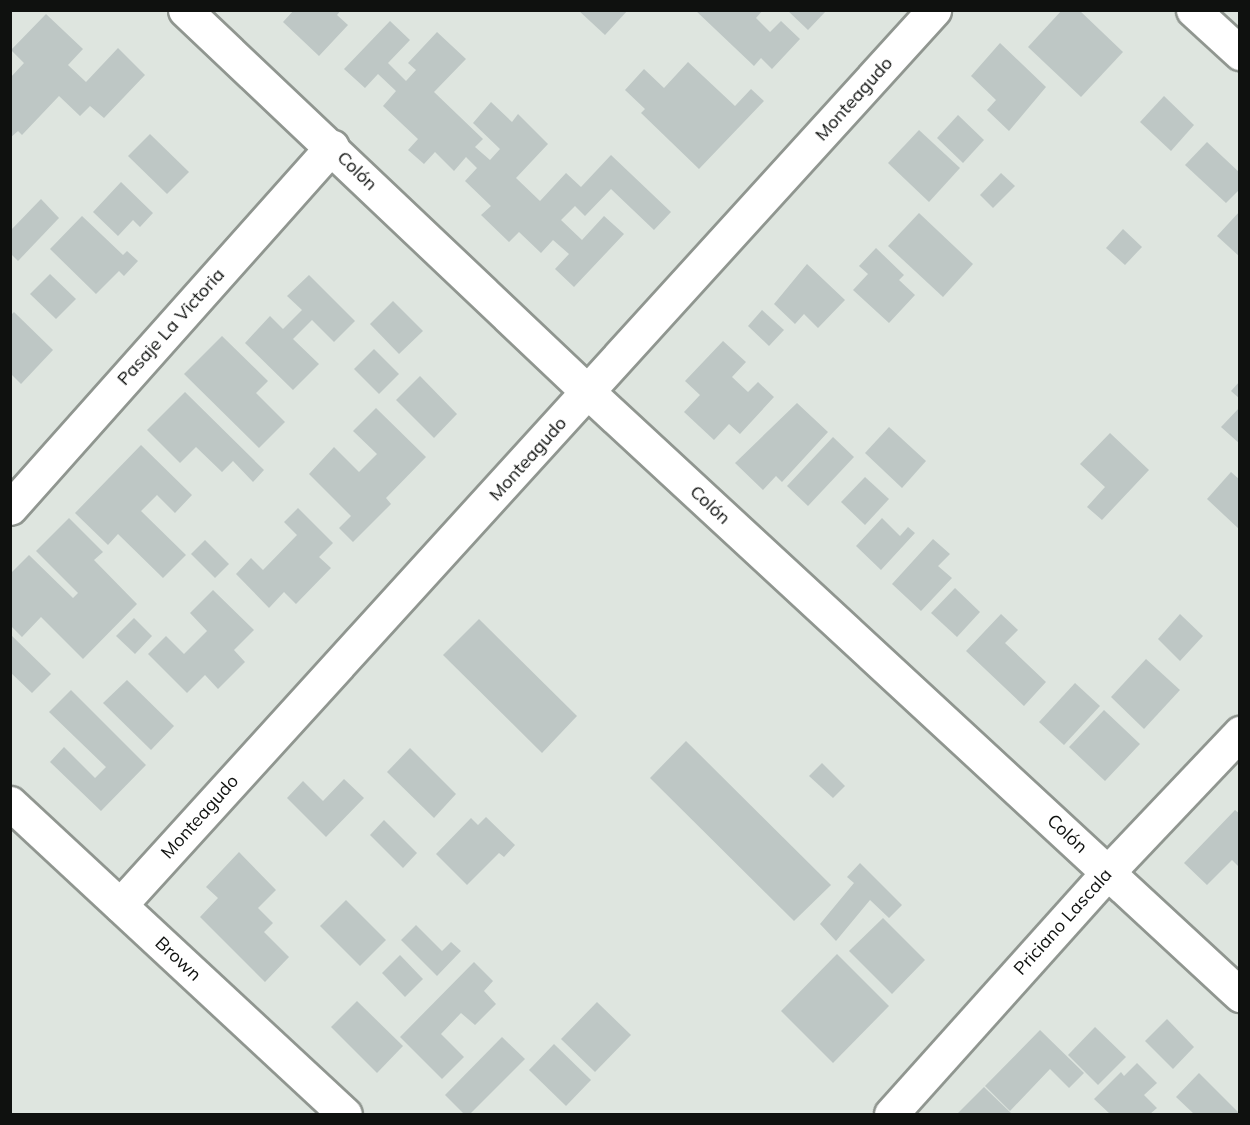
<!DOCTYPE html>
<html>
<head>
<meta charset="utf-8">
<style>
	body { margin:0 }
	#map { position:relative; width:1250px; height:1125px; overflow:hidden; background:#dee5df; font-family:Mulish,sans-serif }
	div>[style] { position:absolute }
	.building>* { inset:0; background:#bec7c5 }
	.roads { filter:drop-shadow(2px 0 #909690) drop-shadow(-2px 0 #909690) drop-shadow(0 2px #909690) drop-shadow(0 -2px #909690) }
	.street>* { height:33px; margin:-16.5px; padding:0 16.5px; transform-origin:16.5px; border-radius:16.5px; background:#fff }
	.secondary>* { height:33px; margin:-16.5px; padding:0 16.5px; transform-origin:16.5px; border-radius:16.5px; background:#fff }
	span { translate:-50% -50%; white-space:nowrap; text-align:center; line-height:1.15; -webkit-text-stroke:5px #fff; paint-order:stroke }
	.street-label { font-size:18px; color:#0f110f }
	.frame { position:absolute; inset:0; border:12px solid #0f110f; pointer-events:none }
</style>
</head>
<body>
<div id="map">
	<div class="building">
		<i style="clip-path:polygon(294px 10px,341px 10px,337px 15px,348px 25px,319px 56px,283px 22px)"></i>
		<i style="clip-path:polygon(578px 10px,628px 10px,605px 35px)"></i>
		<i style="clip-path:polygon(695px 10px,763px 10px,756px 18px,770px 32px,781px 21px,800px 39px,772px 69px,761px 58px,754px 66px)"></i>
		<i style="clip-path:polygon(787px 10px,827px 10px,808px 30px)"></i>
		<i style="clip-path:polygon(1062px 10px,1079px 10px,1123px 52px,1081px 97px,1028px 47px)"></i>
		<i style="clip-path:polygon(46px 14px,83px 49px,68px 65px,86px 82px,118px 48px,145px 75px,104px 118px,90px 106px,80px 116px,59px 96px,22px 135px,18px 131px,10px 138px,10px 78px,24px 63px,11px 50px)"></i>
		<i style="clip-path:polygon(390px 21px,410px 40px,388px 63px,406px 81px,416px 70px,408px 63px,437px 32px,466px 59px,434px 92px,483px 139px,475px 147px,490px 160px,500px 149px,473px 123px,491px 102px,512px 122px,518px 114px,548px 144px,516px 178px,540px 201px,566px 173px,581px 187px,611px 155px,671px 212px,654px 230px,611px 189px,585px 216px,575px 206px,561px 220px,582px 240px,604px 216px,624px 234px,574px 287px,555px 269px,569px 254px,553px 240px,541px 253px,519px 232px,509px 242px,481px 215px,491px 206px,465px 181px,477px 168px,466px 157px,454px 171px,435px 152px,424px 164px,408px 150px,418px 139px,383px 106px,396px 91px,378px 74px,365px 88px,344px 69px)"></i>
		<i style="clip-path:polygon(1000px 43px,1046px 87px,1009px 131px,987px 110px,996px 100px,971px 76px)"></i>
		<i style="clip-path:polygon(688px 62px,735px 106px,751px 89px,764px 101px,699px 169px,641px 113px,645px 109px,625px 90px,644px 69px,664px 88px)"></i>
		<i style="clip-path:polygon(1164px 96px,1194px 125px,1171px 151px,1140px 122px)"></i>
		<i style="clip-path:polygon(958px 115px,984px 140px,963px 163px,937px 138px)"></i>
		<i style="clip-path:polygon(919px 130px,960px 168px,929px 202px,888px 163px)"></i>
		<i style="clip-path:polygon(150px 134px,189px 172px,167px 194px,128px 156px)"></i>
		<i style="clip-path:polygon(1207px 142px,1240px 173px,1240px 189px,1226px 203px,1185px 165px)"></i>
		<i style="clip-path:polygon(1001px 173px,1015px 186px,993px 208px,980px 195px)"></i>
		<i style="clip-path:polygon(121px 182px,153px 213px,140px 227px,133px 220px,118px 236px,93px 212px)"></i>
		<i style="clip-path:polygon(41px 199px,59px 218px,18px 261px,10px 253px,10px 231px)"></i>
		<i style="clip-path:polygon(1240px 211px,1240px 257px,1217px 236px)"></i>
		<i style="clip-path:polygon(919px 213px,973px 264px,943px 297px,888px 246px)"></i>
		<i style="clip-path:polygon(82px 216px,123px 255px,127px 251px,138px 261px,124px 276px,119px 271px,96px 294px,50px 249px)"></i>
		<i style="clip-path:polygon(1123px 229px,1142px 247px,1125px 265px,1106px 248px)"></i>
		<i style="clip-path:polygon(876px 248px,904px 275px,899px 280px,915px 295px,889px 323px,853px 290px,868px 274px,859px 266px)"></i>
		<i style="clip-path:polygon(807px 264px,845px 300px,818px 328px,804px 314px,795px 324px,774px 304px)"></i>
		<i style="clip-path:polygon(50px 274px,76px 299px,56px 319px,30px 294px)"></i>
		<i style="clip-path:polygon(309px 275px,355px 321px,334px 342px,312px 320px,293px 339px,319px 364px,293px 390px,245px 343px,270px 316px,283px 329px,302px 310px,287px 296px)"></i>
		<i style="clip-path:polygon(393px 301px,423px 331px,399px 354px,370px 324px)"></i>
		<i style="clip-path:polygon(762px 310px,784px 330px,769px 346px,748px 326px)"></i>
		<i style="clip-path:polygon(14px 312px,53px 350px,21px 384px,10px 373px,10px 316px)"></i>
		<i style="clip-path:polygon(222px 336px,268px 381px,256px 393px,285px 422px,259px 448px,184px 374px)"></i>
		<i style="clip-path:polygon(723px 341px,746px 362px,732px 377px,748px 392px,758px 382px,774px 397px,740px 434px,729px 424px,714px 440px,684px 412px,700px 395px,685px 381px)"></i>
		<i style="clip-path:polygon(374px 349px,399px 374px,379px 394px,354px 369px)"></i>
		<i style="clip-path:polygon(420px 376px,457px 414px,434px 438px,396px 400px)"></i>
		<i style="clip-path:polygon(1240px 381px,1240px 399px,1231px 391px)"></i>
		<i style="clip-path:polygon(185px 392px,264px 470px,253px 482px,233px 461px,222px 472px,196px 447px,180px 463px,147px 430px)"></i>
		<i style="clip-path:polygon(797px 403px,828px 432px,782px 482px,776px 476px,763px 490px,735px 463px)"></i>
		<i style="clip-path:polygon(1240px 407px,1240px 444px,1221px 427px)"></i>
		<i style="clip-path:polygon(376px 408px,426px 457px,386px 498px,391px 504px,353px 542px,339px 528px,351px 516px,309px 474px,334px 447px,359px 472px,377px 454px,353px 431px)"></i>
		<i style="clip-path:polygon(889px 427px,926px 461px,902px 488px,865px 453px)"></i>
		<i style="clip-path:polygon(1110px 433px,1149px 470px,1102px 520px,1087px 507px,1105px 487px,1080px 464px)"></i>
		<i style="clip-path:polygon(833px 437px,854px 457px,808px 506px,787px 486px)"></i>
		<i style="clip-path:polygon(141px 445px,192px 495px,175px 513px,157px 495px,141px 511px,186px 555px,163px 578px,118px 534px,108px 545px,75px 513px)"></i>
		<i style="clip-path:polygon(1231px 472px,1240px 480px,1240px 530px,1207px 499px)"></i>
		<i style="clip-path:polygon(865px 477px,889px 499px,865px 525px,841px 502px)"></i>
		<i style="clip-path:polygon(298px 508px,333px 543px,319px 557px,331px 568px,296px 604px,284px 592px,269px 608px,236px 574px,251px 558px,263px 570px,297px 535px,284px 522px)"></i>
		<i style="clip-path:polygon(69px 518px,103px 552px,94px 560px,137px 604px,83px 659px,41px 617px,22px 637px,10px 625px,10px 574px,29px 555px,73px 598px,78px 593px,36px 551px)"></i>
		<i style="clip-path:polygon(882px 518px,900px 536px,908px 527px,915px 533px,881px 570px,856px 546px)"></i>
		<i style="clip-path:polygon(933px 539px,950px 554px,938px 566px,952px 578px,921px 611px,892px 584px)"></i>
		<i style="clip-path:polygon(205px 540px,229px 564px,215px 578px,191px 554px)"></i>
		<i style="clip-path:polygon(955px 588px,980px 612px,957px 637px,931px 613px)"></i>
		<i style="clip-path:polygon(213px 590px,254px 630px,234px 650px,245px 662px,218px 689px,205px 675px,187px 693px,148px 654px,166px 636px,184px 654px,207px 631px,190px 613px)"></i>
		<i style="clip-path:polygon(1001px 614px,1018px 630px,1005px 643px,1046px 682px,1024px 706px,966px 651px)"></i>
		<i style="clip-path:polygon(1180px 614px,1203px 636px,1180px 661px,1158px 639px)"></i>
		<i style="clip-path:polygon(134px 618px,152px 636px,135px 654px,116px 636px)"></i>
		<i style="clip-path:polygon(479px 619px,577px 716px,542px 753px,443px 655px)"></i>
		<i style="clip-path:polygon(10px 634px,51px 674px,32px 693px,10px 672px)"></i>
		<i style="clip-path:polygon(1146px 659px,1180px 690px,1144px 729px,1111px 697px)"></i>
		<i style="clip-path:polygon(127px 680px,174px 726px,151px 750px,103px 703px)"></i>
		<i style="clip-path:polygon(1075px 683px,1100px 706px,1064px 745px,1039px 722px)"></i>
		<i style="clip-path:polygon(71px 690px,146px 765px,101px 811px,50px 762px,64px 747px,95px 778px,106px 767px,49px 712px)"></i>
		<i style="clip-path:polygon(1104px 710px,1140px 744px,1105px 781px,1069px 747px)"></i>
		<i style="clip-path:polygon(686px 741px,831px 885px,794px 921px,650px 778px)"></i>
		<i style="clip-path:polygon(410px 748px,456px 794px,434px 818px,387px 772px)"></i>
		<i style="clip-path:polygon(822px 763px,845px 786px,833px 798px,809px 776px)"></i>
		<i style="clip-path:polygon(344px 779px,364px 798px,326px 837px,287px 798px,303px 781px,323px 801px)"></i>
		<i style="clip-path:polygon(1235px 810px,1240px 814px,1240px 868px,1232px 860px,1207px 885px,1184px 863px)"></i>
		<i style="clip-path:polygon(486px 817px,515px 845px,504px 857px,499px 853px,467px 885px,436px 854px,471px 818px,478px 825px)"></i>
		<i style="clip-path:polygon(384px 820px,417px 853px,403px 868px,370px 835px)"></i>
		<i style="clip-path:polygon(239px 852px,276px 890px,258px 908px,273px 923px,264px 932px,289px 957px,265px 982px,200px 917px,218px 898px,206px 887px)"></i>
		<i style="clip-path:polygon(860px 863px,902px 905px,889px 918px,870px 900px,836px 941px,820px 924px,854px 883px,847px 877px)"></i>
		<i style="clip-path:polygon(346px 900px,386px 940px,360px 966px,320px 926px)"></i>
		<i style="clip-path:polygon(883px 918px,925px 960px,892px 994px,849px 951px)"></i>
		<i style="clip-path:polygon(416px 925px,442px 951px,451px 942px,461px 951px,437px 976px,401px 940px)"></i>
		<i style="clip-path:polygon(837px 954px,889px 1006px,833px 1063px,781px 1011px)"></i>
		<i style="clip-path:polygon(400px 955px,423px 979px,405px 997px,382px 973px)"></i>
		<i style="clip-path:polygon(474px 962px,493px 981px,484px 991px,496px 1004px,475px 1025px,461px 1013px,441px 1034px,464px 1057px,442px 1079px,400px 1037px)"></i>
		<i style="clip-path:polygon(357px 1001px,403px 1046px,377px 1073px,331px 1027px)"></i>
		<i style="clip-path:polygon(597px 1002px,631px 1035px,595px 1072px,561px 1039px)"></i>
		<i style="clip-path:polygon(1167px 1019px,1194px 1047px,1173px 1069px,1145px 1041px)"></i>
		<i style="clip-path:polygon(1095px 1027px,1126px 1057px,1098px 1085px,1068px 1055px)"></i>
		<i style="clip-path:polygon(1040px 1030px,1084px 1073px,1069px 1088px,1050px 1069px,1010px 1111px,985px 1086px)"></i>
		<i style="clip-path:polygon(502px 1037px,525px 1059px,470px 1114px,464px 1114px,445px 1095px)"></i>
		<i style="clip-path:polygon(554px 1044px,591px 1080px,566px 1106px,529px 1070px)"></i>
		<i style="clip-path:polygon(1137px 1063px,1157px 1083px,1144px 1095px,1157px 1108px,1150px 1114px,1110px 1114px,1094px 1099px,1121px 1072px,1124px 1076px)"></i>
		<i style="clip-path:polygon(1199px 1073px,1239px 1113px,1238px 1114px,1194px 1114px,1176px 1097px)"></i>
		<i style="clip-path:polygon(984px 1087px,1012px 1114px,957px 1114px)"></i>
	</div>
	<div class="roads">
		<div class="street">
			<i style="left:185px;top:10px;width:557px;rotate:43.47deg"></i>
			<i style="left:589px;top:393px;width:887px;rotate:42.76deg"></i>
			<i style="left:1193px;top:10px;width:64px;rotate:42.5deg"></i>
			<i style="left:10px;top:508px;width:484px;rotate:-48.3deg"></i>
			<i style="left:120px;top:905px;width:1210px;rotate:-47.71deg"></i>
			<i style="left:891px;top:1114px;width:325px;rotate:-48.1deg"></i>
			<i style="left:1108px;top:872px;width:192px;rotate:-46.5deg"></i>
		</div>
		<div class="secondary">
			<i style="left:10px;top:803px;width:457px;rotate:42.9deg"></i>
		</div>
	</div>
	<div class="street-label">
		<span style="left:854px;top:99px;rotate:-48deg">Monteagudo</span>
		<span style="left:357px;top:171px;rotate:44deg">Colón</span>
		<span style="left:171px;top:327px;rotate:-48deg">Pasaje La Victoria</span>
		<span style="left:528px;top:459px;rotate:-48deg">Monteagudo</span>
		<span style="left:710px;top:505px;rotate:43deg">Colón</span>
		<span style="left:200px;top:817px;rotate:-48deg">Monteagudo</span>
		<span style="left:1067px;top:834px;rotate:43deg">Colón</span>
		<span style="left:1063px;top:922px;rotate:-48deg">Priciano Lascala</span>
		<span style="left:178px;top:959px;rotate:43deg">Brown</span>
	</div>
	<div class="frame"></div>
</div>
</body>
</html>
